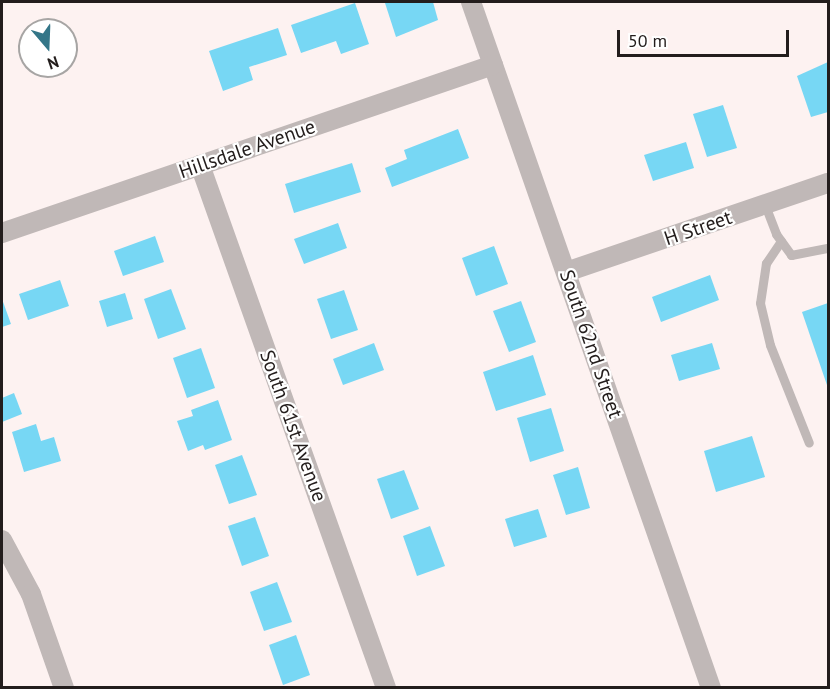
<!DOCTYPE html>
<html>
<head>
<meta charset="utf-8">
<style>
	body { margin:0 }
	#map { position:relative; width:830px; height:689px; overflow:hidden; background:#fdf2f1; font-family:"PT Sans",sans-serif }
	div>[style] { position:absolute }
	.building>* { inset:0; background:#77d7f4 }
	.lane>* { height:9px; margin:-4.5px; padding:0 4.5px; transform-origin:4.5px; border-radius:4.5px; background:#c0b8b7 }
	.street>* { height:20px; margin:-10px; padding:0 10px; transform-origin:10px; border-radius:10px; background:#c0b8b7 }
	span { translate:-50% -50%; white-space:nowrap; text-align:center; line-height:1.15; -webkit-text-stroke:4.5px #fff; paint-order:stroke }
	.street-label { font-size:20px; color:#231d1c }
	.frame { position:absolute; inset:0; border:3px solid #231d1c; pointer-events:none }
	.north { position:absolute; left:18px; top:18px; width:60px; height:60px; box-sizing:border-box; background:#fff; border:2px solid #a7a5a4; border-radius:50%; rotate:161deg; font-size:16px; font-weight:700; line-height:24px; text-align:center; color:#231d1c }
	.north::after { content:''; display:block; margin:auto; width:21px; height:27px; background:#347688; clip-path:polygon(50% 0,100% 100%,50% 72%,0 100%) }
	.scale { position:absolute; left:617px; top:30px; width:172px; height:27px; box-sizing:border-box; border:3px solid #231d1c; border-top:0; padding-left:8px; font-size:18px; line-height:21px; white-space:nowrap; color:#231d1c; -webkit-text-stroke:4px #fff; paint-order:stroke }
</style>
</head>
<body>
<div id="map">
	<div class="building">
		<i style="clip-path:polygon(433px 2px,438px 20px,396px 37px,385px 3px)"></i>
		<i style="clip-path:polygon(355px 3px,369px 44px,341px 54px,336px 41px,301px 53px,291px 25px)"></i>
		<i style="clip-path:polygon(278px 28px,287px 55px,249px 67px,253px 80px,223px 91px,209px 51px)"></i>
		<i style="clip-path:polygon(828px 62px,828px 112px,811px 117px,797px 76px)"></i>
		<i style="clip-path:polygon(723px 105px,737px 148px,707px 157px,693px 114px)"></i>
		<i style="clip-path:polygon(458px 129px,469px 158px,392px 187px,385px 168px,407px 159px,404px 150px)"></i>
		<i style="clip-path:polygon(686px 142px,694px 168px,653px 181px,644px 155px)"></i>
		<i style="clip-path:polygon(352px 163px,361px 192px,294px 213px,285px 184px)"></i>
		<i style="clip-path:polygon(338px 223px,347px 248px,304px 264px,294px 239px)"></i>
		<i style="clip-path:polygon(155px 236px,164px 262px,123px 276px,114px 251px)"></i>
		<i style="clip-path:polygon(494px 246px,508px 284px,476px 296px,462px 258px)"></i>
		<i style="clip-path:polygon(710px 275px,719px 300px,661px 322px,652px 297px)"></i>
		<i style="clip-path:polygon(60px 280px,69px 306px,28px 320px,19px 294px)"></i>
		<i style="clip-path:polygon(171px 289px,186px 329px,158px 339px,144px 299px)"></i>
		<i style="clip-path:polygon(344px 290px,358px 330px,331px 339px,317px 299px)"></i>
		<i style="clip-path:polygon(125px 293px,133px 319px,107px 327px,99px 301px)"></i>
		<i style="clip-path:polygon(2px 299px,11px 324px,2px 327px)"></i>
		<i style="clip-path:polygon(521px 301px,536px 342px,509px 352px,493px 311px)"></i>
		<i style="clip-path:polygon(828px 303px,828px 388px,802px 312px)"></i>
		<i style="clip-path:polygon(374px 343px,384px 370px,343px 385px,333px 359px)"></i>
		<i style="clip-path:polygon(712px 343px,720px 369px,679px 381px,671px 355px)"></i>
		<i style="clip-path:polygon(201px 348px,215px 388px,187px 398px,173px 358px)"></i>
		<i style="clip-path:polygon(533px 355px,546px 395px,496px 411px,483px 372px)"></i>
		<i style="clip-path:polygon(14px 393px,22px 414px,2px 422px,2px 398px)"></i>
		<i style="clip-path:polygon(218px 400px,232px 440px,205px 450px,203px 445px,188px 451px,177px 421px,193px 416px,191px 410px)"></i>
		<i style="clip-path:polygon(551px 408px,564px 451px,530px 462px,517px 418px)"></i>
		<i style="clip-path:polygon(36px 424px,41px 441px,54px 437px,61px 461px,24px 472px,12px 432px)"></i>
		<i style="clip-path:polygon(752px 436px,765px 477px,716px 492px,704px 451px)"></i>
		<i style="clip-path:polygon(242px 455px,257px 495px,229px 504px,215px 465px)"></i>
		<i style="clip-path:polygon(578px 467px,590px 508px,566px 515px,553px 475px)"></i>
		<i style="clip-path:polygon(404px 470px,419px 509px,391px 519px,377px 479px)"></i>
		<i style="clip-path:polygon(538px 509px,547px 537px,514px 547px,505px 519px)"></i>
		<i style="clip-path:polygon(255px 517px,269px 556px,242px 566px,228px 526px)"></i>
		<i style="clip-path:polygon(430px 526px,445px 566px,417px 576px,403px 536px)"></i>
		<i style="clip-path:polygon(277px 582px,292px 622px,264px 631px,250px 592px)"></i>
		<i style="clip-path:polygon(296px 635px,310px 675px,283px 685px,269px 645px)"></i>
	</div>
	<div class="lane">
		<i style="left:765px;top:205px;width:31px;rotate:69deg"></i>
		<i style="left:776px;top:234px;width:26px;rotate:54deg"></i>
		<i style="left:791px;top:255px;width:38px;rotate:-11deg"></i>
		<i style="left:781px;top:241px;width:27px;rotate:124deg"></i>
		<i style="left:766px;top:263px;width:40px;rotate:98.5deg"></i>
		<i style="left:760px;top:303px;width:43px;rotate:76.6deg"></i>
		<i style="left:770px;top:345px;width:105px;rotate:68.3deg"></i>
	</div>
	<div class="street">
		<i style="left:471px;top:2px;width:727px;rotate:70.72deg"></i>
		<i style="left:200px;top:165px;width:555px;rotate:70.42deg"></i>
		<i style="left:2px;top:233px;width:519px;rotate:-18.89deg"></i>
		<i style="left:566px;top:272px;width:277px;rotate:-18.8deg"></i>
		<i style="left:2px;top:540px;width:61px;rotate:61.8deg"></i>
		<i style="left:31px;top:594px;width:100px;rotate:70.7deg"></i>
	</div>
	<div class="street-label">
		<span style="left:247px;top:149px;rotate:-19deg">Hillsdale Avenue</span>
		<span style="left:698px;top:228px;rotate:-19deg">H Street</span>
		<span style="left:591px;top:344px;rotate:71deg">South 62nd Street</span>
		<span style="left:293px;top:426px;rotate:70deg">South 61st Avenue</span>
	</div>
	<div class="frame"></div>
	<div class="north">N</div>
	<div class="scale">50 m</div>
</div>
</body>
</html>
